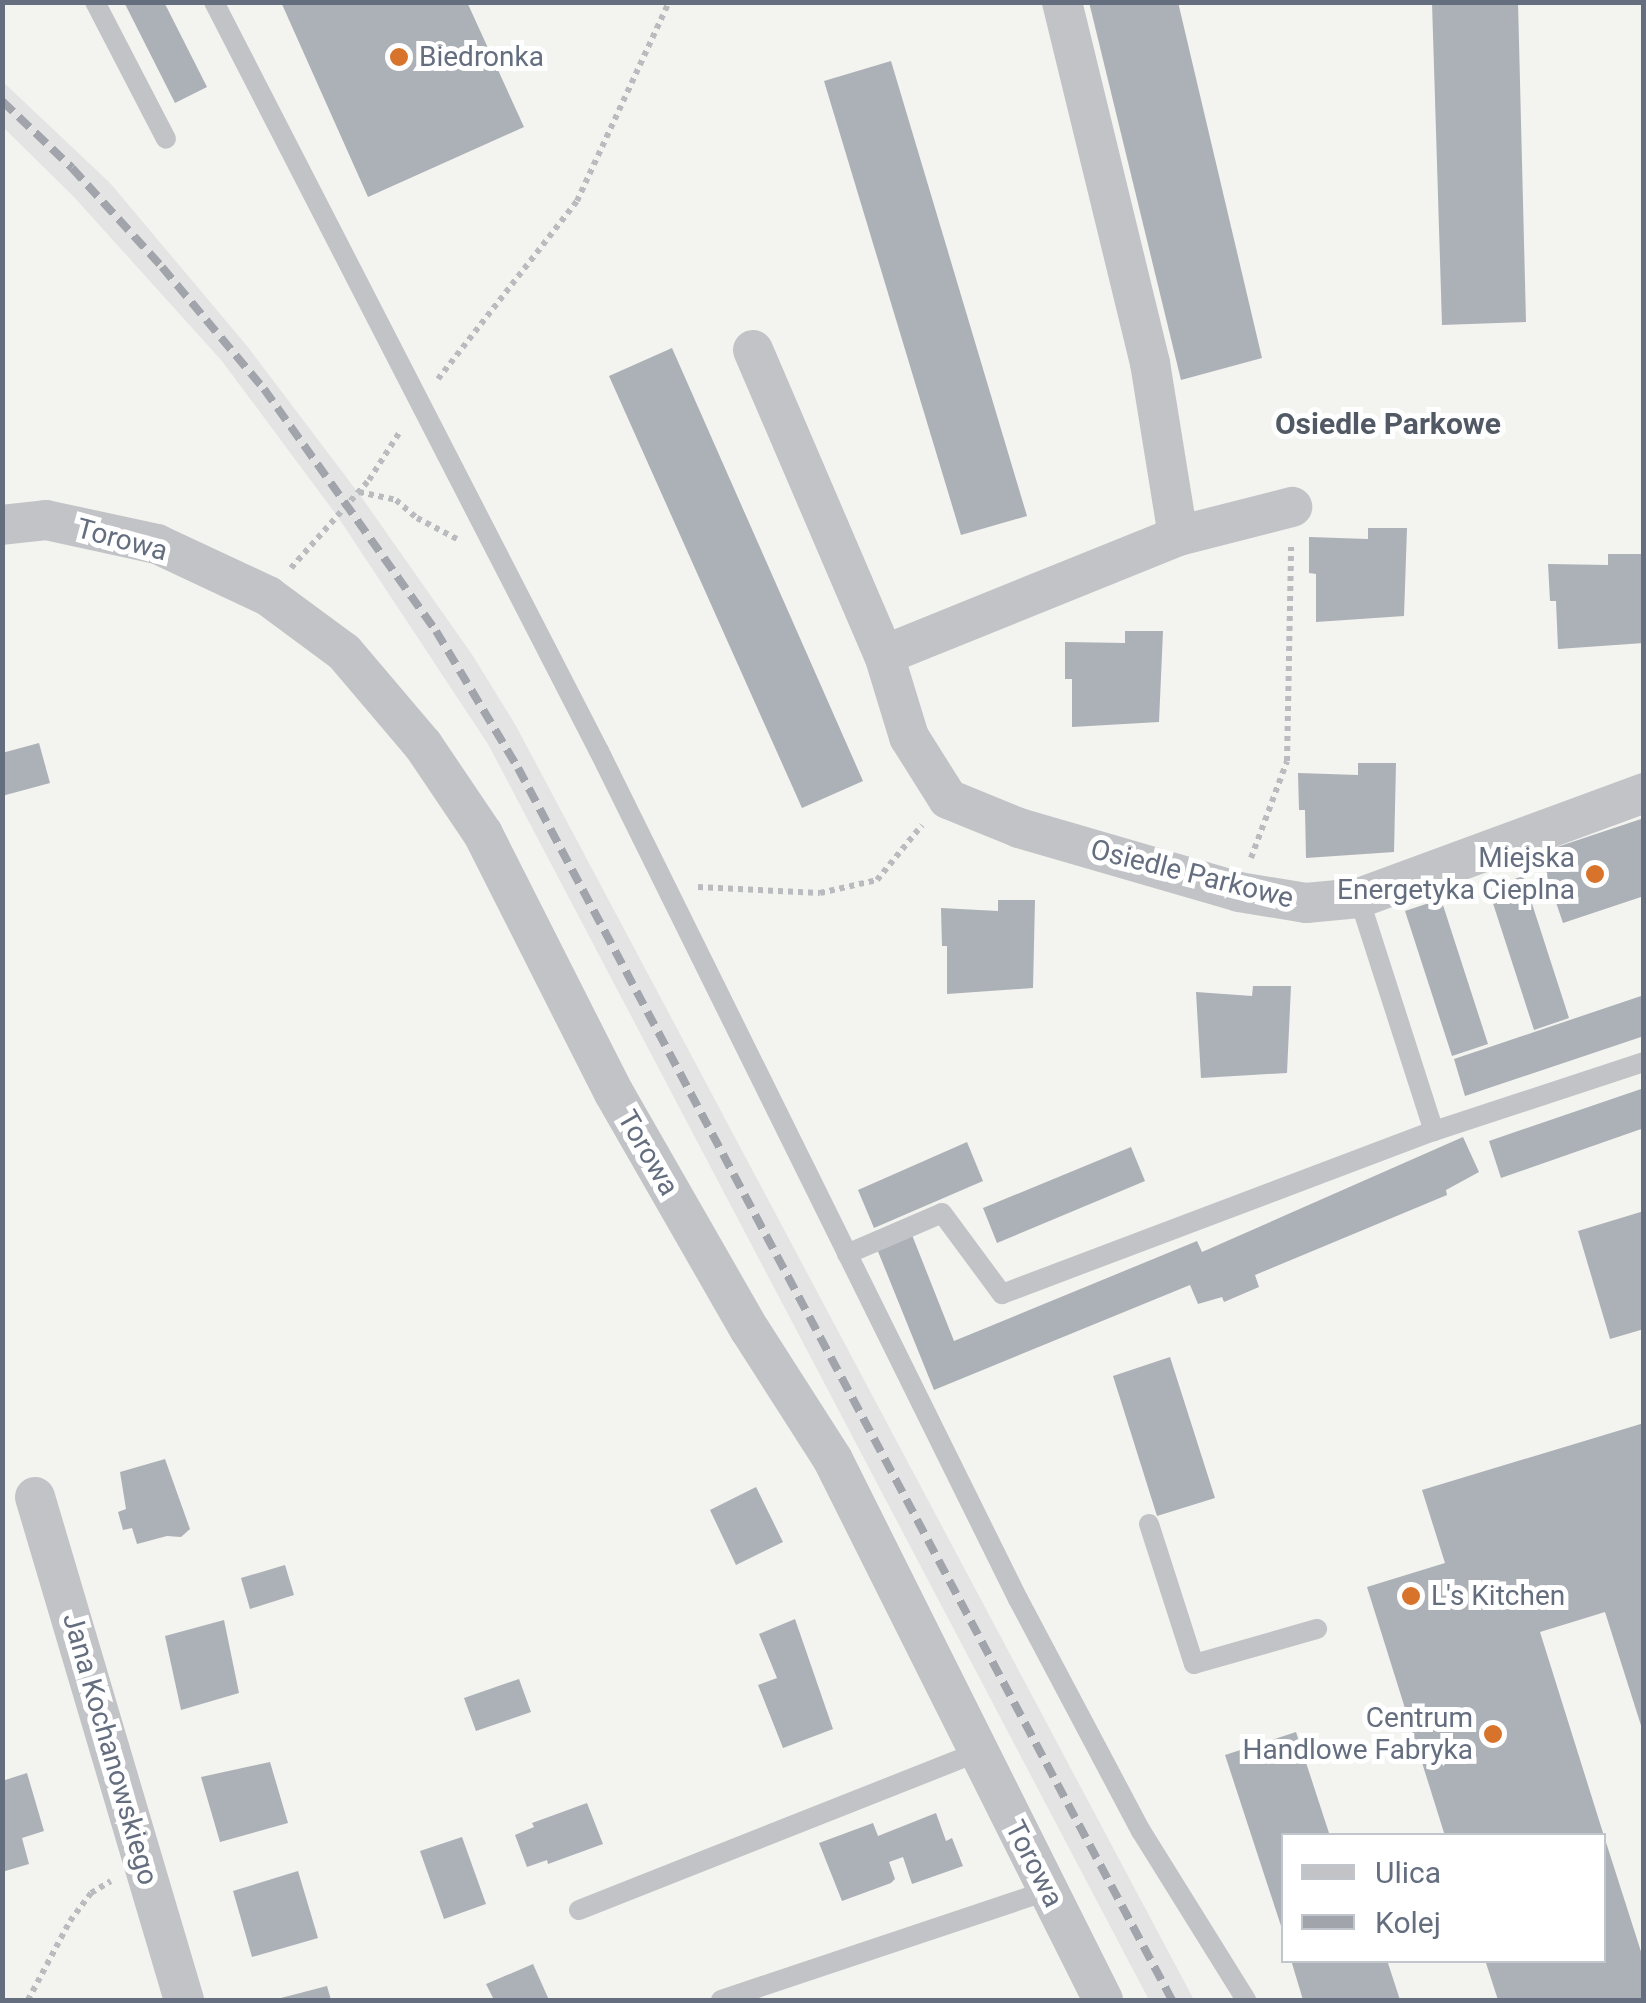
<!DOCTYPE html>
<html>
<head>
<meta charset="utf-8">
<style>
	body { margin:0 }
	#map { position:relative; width:1646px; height:2003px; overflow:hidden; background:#f3f3ef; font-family:Roboto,sans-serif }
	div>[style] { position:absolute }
	.built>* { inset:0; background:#e3e4e3 }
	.building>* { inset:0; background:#acb1b7 }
	.path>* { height:6px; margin-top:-3px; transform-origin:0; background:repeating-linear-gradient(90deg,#babbbe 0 5px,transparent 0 10px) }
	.service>* { height:20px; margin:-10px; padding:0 10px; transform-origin:10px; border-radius:10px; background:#c1c3c7 }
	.minor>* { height:40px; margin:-20px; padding:0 20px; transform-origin:20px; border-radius:20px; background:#c1c3c7 }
	.rail>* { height:8px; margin-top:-4px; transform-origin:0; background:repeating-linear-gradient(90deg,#a1a5ab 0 15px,transparent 0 23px) }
	.dots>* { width:28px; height:28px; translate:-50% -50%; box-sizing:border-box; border:5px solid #fff; border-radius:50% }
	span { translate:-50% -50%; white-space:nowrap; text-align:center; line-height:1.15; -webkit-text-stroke:10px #fff; paint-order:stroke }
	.poi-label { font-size:28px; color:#646e7f }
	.left { translate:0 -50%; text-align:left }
	.right { translate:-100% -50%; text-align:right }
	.street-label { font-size:28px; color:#646e7f }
	.neighbourhood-label { font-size:30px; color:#515964; font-weight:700 }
	.frame { position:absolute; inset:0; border:5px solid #646e7f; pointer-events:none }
	.legend { position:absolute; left:1281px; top:1833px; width:325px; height:130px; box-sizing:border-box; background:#fff; border:2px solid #c1c5cc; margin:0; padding:12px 18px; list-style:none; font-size:30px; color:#646e7f }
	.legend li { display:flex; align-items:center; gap:20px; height:50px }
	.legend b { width:50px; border:2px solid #c1c5cc }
</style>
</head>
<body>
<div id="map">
	<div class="built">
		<i style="clip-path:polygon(2px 81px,110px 183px,247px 346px,362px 498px,473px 656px,516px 726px,1194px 2000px,1149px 2000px,488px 744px,338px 517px,222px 361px,74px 197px,3px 127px)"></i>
	</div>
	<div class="building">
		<i style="clip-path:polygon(124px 2px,164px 2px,207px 87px,175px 103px)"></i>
		<i style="clip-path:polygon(281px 2px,467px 2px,524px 127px,368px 197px)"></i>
		<i style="clip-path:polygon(1089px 2px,1178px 2px,1262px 358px,1181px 380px)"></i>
		<i style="clip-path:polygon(1432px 2px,1518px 2px,1526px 322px,1442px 325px)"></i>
		<i style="clip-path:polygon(891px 61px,1027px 516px,961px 535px,824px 81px)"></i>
		<i style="clip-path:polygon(672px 348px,863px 781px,802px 808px,609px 376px)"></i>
		<i style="clip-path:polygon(1368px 528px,1407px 528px,1404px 616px,1316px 622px,1316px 574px,1309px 573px,1309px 537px,1368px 539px)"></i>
		<i style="clip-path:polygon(1608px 554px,1644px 554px,1644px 643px,1558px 649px,1556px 601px,1550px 601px,1548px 564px,1608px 565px)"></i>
		<i style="clip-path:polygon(1125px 631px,1163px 631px,1159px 722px,1072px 727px,1072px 679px,1065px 679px,1065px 642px,1125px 643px)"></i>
		<i style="clip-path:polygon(39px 743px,50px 783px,2px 796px,2px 753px)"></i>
		<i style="clip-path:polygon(1358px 763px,1396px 763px,1394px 852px,1306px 858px,1305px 810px,1299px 810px,1298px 773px,1358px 775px)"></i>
		<i style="clip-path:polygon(1644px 818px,1644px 896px,1563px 923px,1539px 853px)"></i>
		<i style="clip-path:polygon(1523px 876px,1569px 1018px,1534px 1030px,1488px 888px)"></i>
		<i style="clip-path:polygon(1441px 899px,1488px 1044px,1452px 1056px,1405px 911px)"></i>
		<i style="clip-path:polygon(998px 900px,1035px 900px,1033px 988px,947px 994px,947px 946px,942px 946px,941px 908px,998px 911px)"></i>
		<i style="clip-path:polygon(1253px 986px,1291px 986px,1287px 1073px,1201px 1078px,1196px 992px,1252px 996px)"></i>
		<i style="clip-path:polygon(1644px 995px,1644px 1036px,1465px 1096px,1454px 1059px)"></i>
		<i style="clip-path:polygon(1644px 1088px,1644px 1128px,1501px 1178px,1489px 1141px)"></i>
		<i style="clip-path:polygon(1463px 1137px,1479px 1172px,1446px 1190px,1447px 1195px,1255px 1275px,1259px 1287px,1224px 1302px,1222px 1297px,1198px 1304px,1190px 1285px,934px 1390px,877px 1249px,912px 1235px,954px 1341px,1197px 1241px,1202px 1252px)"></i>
		<i style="clip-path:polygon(967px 1142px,983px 1181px,874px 1228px,858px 1190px)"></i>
		<i style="clip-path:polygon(1131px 1147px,1145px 1181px,997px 1243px,983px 1208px)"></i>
		<i style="clip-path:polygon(1644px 1211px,1644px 1329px,1610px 1339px,1578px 1231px)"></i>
		<i style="clip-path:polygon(1170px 1357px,1215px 1498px,1157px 1516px,1113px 1376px)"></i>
		<i style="clip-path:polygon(1644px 1423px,1644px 1735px,1605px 1612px,1540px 1632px,1604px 1836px,1445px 1836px,1367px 1587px,1445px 1563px,1422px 1490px)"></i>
		<i style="clip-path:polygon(165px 1459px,190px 1529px,181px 1537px,167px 1536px,137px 1544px,132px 1528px,123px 1530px,118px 1512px,126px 1509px,120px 1472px)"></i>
		<i style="clip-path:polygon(756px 1487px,783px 1542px,736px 1565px,710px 1510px)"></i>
		<i style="clip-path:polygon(285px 1565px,294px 1595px,250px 1609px,241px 1578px)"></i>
		<i style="clip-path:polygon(795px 1619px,833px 1729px,783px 1748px,758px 1685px,777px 1678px,759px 1634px)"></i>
		<i style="clip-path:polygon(224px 1620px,239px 1693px,181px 1710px,165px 1636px)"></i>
		<i style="clip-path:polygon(519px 1679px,531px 1712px,476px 1731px,464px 1698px)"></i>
		<i style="clip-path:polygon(1296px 1732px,1330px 1836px,1284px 1836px,1283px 1932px,1225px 1755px)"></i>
		<i style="clip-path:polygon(270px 1762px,288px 1823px,220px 1842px,201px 1777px)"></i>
		<i style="clip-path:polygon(27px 1773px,44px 1831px,22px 1838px,29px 1864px,2px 1872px,2px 1781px)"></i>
		<i style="clip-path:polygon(587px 1803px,603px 1844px,548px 1864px,547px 1860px,527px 1867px,515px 1835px,534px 1827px,532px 1823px)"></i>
		<i style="clip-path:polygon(936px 1813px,946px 1841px,952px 1838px,963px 1866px,912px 1884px,903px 1857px,889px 1862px,895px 1879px,891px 1883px,842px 1901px,819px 1843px,873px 1823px,878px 1836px)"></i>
		<i style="clip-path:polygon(1604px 1836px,1644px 1961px,1644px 2000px,1498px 2000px,1485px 1960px,1604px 1960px)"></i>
		<i style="clip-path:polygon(462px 1837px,486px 1904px,444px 1919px,420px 1851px)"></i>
		<i style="clip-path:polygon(298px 1871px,318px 1938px,252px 1957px,233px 1891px)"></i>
		<i style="clip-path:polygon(1291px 1960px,1387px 1960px,1400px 2000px,1303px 2000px)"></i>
		<i style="clip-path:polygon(533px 1964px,549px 2000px,494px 2000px,486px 1984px)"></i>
		<i style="clip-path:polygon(327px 1986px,331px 2000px,278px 2000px,277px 1999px)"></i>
	</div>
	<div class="path">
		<i style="left:438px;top:379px;width:226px;rotate:-52deg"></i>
		<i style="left:577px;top:201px;width:219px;rotate:-65.2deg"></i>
		<i style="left:359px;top:492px;width:38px;rotate:12deg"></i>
		<i style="left:396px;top:500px;width:28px;rotate:41deg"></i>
		<i style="left:417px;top:518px;width:45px;rotate:27.7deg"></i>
		<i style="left:291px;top:568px;width:118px;rotate:-48.4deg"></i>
		<i style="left:369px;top:480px;width:59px;rotate:-57.4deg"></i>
		<i style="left:1251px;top:858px;width:103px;rotate:-69.6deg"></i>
		<i style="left:1287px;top:761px;width:214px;rotate:-88.9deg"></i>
		<i style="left:698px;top:887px;width:122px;rotate:2.8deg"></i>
		<i style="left:820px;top:893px;width:58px;rotate:-12.8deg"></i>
		<i style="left:877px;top:880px;width:71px;rotate:-50.7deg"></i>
		<i style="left:28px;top:2000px;width:89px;rotate:-62deg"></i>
		<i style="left:70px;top:1921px;width:35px;rotate:-53deg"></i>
		<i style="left:91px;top:1893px;width:23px;rotate:-31deg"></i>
	</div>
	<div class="service">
		<i style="left:95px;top:2px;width:154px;rotate:62.6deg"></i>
		<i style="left:214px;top:2px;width:842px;rotate:62.8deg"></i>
		<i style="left:599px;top:751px;width:946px;rotate:63.71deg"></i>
		<i style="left:1018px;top:1599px;width:263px;rotate:62.1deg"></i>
		<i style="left:1141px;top:1831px;width:199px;rotate:58.1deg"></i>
		<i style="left:1359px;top:898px;width:245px;rotate:72.2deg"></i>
		<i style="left:847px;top:1254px;width:103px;rotate:-23.3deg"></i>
		<i style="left:942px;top:1213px;width:101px;rotate:53.5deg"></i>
		<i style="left:1002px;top:1294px;width:462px;rotate:-20.7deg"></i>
		<i style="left:1434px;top:1131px;width:221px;rotate:-18.2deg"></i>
		<i style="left:1149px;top:1524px;width:147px;rotate:72.2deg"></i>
		<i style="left:1194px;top:1664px;width:128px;rotate:-15.9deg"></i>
		<i style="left:579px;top:1910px;width:427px;rotate:-21.6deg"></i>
		<i style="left:721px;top:2000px;width:344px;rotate:-18.5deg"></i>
	</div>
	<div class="minor">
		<i style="left:1062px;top:2px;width:372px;rotate:76.3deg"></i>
		<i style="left:1150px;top:363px;width:175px;rotate:80.8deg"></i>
		<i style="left:753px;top:350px;width:332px;rotate:66.8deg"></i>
		<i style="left:884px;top:655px;width:86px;rotate:73deg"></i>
		<i style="left:909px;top:737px;width:73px;rotate:57.8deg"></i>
		<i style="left:948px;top:799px;width:77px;rotate:22.2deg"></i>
		<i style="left:1019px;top:828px;width:229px;rotate:16.2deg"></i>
		<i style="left:1239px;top:892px;width:68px;rotate:9.3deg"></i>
		<i style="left:1306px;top:903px;width:53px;rotate:-5.4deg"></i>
		<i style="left:1359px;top:898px;width:304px;rotate:-20.2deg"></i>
		<i style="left:2px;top:525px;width:44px;rotate:-6.5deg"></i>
		<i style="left:46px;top:520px;width:114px;rotate:12.2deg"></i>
		<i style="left:157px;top:544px;width:123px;rotate:25.1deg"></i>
		<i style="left:268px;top:596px;width:94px;rotate:36.4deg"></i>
		<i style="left:344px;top:652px;width:122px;rotate:49.7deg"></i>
		<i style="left:423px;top:745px;width:107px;rotate:56deg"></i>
		<i style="left:483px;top:834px;width:290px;rotate:63.2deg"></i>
		<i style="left:614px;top:1093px;width:273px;rotate:60.2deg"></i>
		<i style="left:750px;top:1330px;width:154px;rotate:57.4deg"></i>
		<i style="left:833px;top:1460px;width:604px;rotate:63.43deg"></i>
		<i style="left:884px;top:655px;width:317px;rotate:-22deg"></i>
		<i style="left:1178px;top:536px;width:118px;rotate:-14.3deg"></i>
		<i style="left:35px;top:1497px;width:525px;rotate:73.5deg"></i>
	</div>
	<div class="rail">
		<i style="left:2px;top:101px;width:97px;rotate:43.7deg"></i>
		<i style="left:72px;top:168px;width:134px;rotate:47.7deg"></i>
		<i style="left:162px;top:267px;width:159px;rotate:50.1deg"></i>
		<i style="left:264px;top:389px;width:297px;rotate:54.6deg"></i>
		<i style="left:436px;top:631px;width:160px;rotate:59.1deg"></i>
		<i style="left:518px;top:768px;width:1395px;rotate:62.04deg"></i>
	</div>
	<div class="dots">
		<i style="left:399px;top:57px;background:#d8732b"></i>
		<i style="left:1595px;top:874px;background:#d8732b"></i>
		<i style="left:1411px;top:1596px;background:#d8732b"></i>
		<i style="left:1493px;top:1734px;background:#d8732b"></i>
	</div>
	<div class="poi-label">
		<span class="left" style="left:419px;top:57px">Biedronka</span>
		<span class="right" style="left:1575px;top:874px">Miejska<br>Energetyka Cieplna</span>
		<span class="left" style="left:1431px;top:1596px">L's Kitchen</span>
		<span class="right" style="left:1473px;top:1734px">Centrum<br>Handlowe Fabryka</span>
	</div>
	<div class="street-label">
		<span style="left:122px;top:540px;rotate:15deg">Torowa</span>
		<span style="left:1192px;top:874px;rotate:14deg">Osiedle Parkowe</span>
		<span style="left:648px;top:1153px;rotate:60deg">Torowa</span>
		<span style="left:110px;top:1749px;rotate:74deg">Jana Kochanowskiego</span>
		<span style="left:1034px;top:1864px;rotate:63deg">Torowa</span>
	</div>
	<div class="neighbourhood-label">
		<span style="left:1388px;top:424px">Osiedle Parkowe</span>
	</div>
	<div class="frame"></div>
	<ul class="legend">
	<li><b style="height:12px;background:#c1c3c7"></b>Ulica</li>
	<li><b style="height:12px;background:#a1a5ab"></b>Kolej</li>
	</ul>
</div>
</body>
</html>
